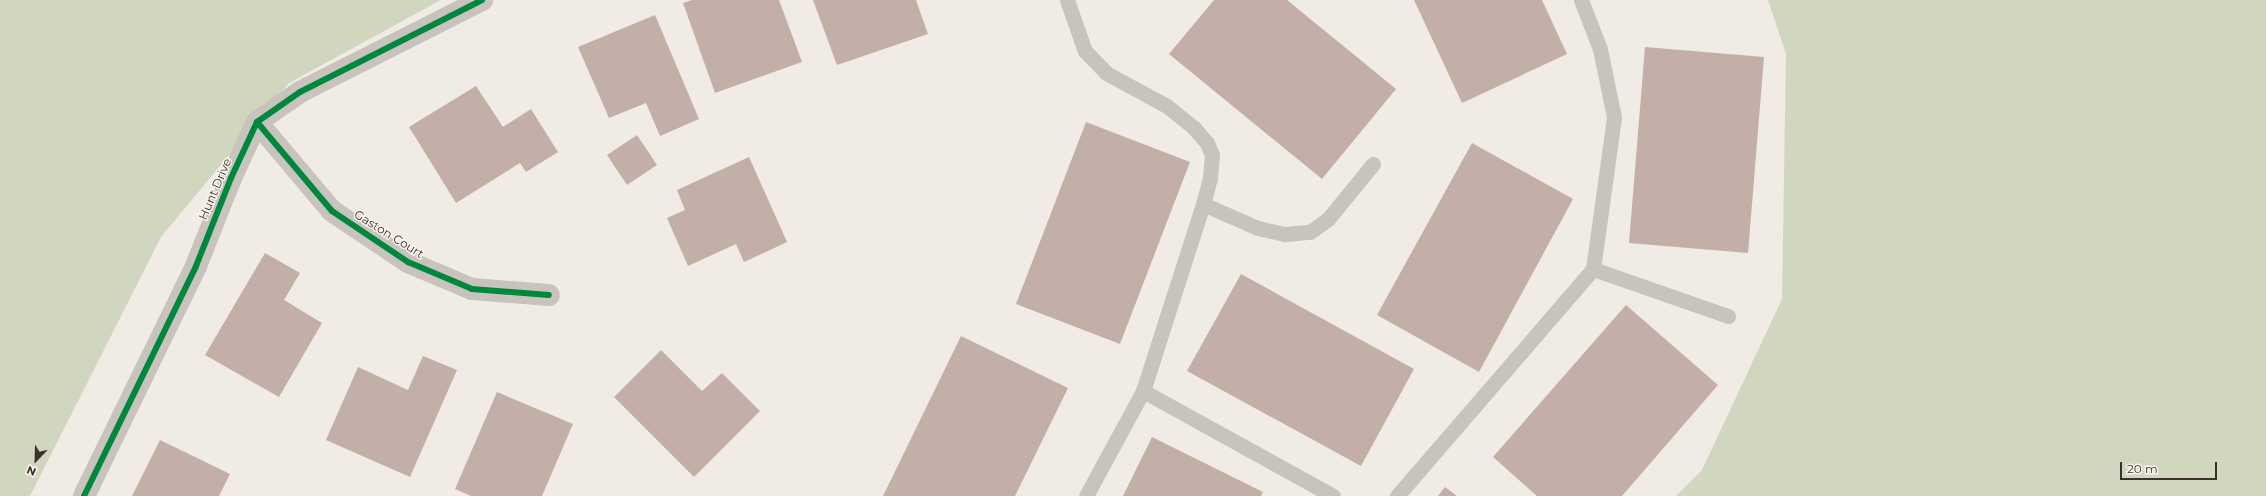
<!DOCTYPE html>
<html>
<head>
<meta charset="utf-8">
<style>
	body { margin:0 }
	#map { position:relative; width:2266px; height:496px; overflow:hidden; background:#f0ebe5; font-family:Montserrat,sans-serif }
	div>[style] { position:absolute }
	.green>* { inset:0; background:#d1d6bf }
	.building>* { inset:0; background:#c3afa7 }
	.service>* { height:15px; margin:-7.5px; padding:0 7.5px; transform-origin:7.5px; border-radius:7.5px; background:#c9c3be }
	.minor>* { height:22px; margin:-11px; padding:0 11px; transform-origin:11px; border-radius:11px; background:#c9c3be }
	.cycleway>* { height:6px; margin:-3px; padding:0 3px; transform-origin:3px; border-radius:3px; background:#00873e }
	span { translate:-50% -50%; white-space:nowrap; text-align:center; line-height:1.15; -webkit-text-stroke:3px #fbf5ee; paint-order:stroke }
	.street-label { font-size:12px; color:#3b302b }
	.north { position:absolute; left:16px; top:440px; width:40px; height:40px; -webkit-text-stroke:3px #fbf5ee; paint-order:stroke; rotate:203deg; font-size:11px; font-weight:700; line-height:16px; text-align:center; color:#3b302b }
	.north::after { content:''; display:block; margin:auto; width:14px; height:18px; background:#3b302b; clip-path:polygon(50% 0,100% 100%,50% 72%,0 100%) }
	.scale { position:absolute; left:2120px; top:462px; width:97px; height:18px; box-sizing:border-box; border:2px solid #3b302b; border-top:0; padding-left:5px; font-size:12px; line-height:14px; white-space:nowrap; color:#3b302b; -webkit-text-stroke:3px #fbf5ee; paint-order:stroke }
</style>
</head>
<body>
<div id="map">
	<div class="green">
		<i style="clip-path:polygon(0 0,441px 0,289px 83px,161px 237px,30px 496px,0 496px)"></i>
		<i style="clip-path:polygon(1768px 0,2266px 0,2266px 496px,1676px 496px,1702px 470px,1782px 299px,1786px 54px)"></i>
	</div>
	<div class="building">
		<i style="clip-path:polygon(692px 0,779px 0,802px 62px,715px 93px,683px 3px)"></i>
		<i style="clip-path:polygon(813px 0,916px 0,928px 34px,837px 65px)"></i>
		<i style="clip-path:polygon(1214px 0,1287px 0,1396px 89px,1322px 179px,1169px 54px)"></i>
		<i style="clip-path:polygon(1414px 0,1542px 0,1567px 54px,1462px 103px)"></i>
		<i style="clip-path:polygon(655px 15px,699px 119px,660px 136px,646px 103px,609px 118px,578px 47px)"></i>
		<i style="clip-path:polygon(1645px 47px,1764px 57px,1748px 253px,1629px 243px)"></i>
		<i style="clip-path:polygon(476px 86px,503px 127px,531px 109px,558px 152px,526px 172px,520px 163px,456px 203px,409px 127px)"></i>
		<i style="clip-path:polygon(1086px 122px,1190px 162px,1120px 344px,1016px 304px)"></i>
		<i style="clip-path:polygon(637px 135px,657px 165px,627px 185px,607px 155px)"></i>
		<i style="clip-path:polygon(1472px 143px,1573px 199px,1479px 372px,1377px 315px)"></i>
		<i style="clip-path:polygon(749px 157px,787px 242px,744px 262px,736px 244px,688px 266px,667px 218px,685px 210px,677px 190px)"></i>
		<i style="clip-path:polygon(265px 253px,300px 273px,284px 300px,322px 323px,279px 397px,205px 355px)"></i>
		<i style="clip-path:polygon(1241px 274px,1414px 369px,1361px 466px,1187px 371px)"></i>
		<i style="clip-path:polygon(1626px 305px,1718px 385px,1622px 496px,1537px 496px,1493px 457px)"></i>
		<i style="clip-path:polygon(961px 336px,1068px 388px,1015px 496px,883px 496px)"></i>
		<i style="clip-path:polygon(661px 350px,702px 391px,722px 373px,760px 411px,694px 477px,614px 397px)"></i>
		<i style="clip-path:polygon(423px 356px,457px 370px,410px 477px,326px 440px,358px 367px,408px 390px)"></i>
		<i style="clip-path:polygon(497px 392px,573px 424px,542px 496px,471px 496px,455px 489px)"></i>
		<i style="clip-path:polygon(1152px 437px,1263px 492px,1261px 496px,1123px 496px)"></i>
		<i style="clip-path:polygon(160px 440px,230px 474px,219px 496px,132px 496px)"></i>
		<i style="clip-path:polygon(1445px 487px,1457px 496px,1438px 496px)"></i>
	</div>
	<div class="service">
		<i style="left:1067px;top:0;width:54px;rotate:70.6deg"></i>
		<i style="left:1085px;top:51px;width:30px;rotate:46deg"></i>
		<i style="left:1106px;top:73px;width:69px;rotate:28.4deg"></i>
		<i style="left:1167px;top:106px;width:35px;rotate:39deg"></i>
		<i style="left:1194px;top:128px;width:20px;rotate:49deg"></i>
		<i style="left:1207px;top:143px;width:13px;rotate:67deg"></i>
		<i style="left:1212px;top:155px;width:23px;rotate:95deg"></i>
		<i style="left:1210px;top:178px;width:27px;rotate:105deg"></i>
		<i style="left:1203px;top:204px;width:196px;rotate:107.8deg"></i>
		<i style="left:1143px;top:391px;width:119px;rotate:118.5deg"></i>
		<i style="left:1203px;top:204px;width:60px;rotate:23.6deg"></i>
		<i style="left:1258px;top:228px;width:28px;rotate:13deg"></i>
		<i style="left:1285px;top:234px;width:25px;rotate:-5deg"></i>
		<i style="left:1310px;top:232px;width:22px;rotate:-36deg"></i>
		<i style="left:1328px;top:219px;width:71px;rotate:-50.7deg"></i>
		<i style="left:1593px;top:269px;width:143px;rotate:19.2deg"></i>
		<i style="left:1143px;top:391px;width:217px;rotate:28.9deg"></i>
		<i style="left:1397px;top:496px;width:300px;rotate:-49.2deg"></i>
		<i style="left:1593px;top:269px;width:153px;rotate:-82.1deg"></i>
		<i style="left:1614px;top:117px;width:69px;rotate:-101.6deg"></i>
		<i style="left:1600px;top:49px;width:53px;rotate:-111.2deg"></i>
	</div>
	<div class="minor">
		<i style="left:257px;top:122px;width:116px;rotate:49.9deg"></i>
		<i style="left:332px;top:211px;width:92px;rotate:33.9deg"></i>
		<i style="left:408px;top:262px;width:69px;rotate:22.9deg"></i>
		<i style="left:472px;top:289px;width:77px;rotate:4.5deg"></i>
		<i style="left:84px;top:496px;width:256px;rotate:-64deg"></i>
		<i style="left:196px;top:266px;width:95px;rotate:-68.3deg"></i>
		<i style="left:231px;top:178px;width:62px;rotate:-65.1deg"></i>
		<i style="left:257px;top:122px;width:52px;rotate:-34.9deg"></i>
		<i style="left:300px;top:92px;width:204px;rotate:-26.8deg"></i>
	</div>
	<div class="cycleway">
		<i style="left:257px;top:122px;width:116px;rotate:49.9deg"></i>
		<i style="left:332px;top:211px;width:92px;rotate:33.9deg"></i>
		<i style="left:408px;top:262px;width:69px;rotate:22.9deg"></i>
		<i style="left:472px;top:289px;width:77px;rotate:4.5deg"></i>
		<i style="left:84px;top:496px;width:256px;rotate:-64deg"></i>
		<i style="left:196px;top:266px;width:95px;rotate:-68.3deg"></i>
		<i style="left:231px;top:178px;width:62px;rotate:-65.1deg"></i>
		<i style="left:257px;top:122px;width:52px;rotate:-34.9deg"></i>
		<i style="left:300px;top:92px;width:204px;rotate:-26.8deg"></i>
	</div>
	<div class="street-label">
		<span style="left:215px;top:189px;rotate:-67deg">Hunt Drive</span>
		<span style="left:389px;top:234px;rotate:32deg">Gaston Court</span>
	</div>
	<div class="north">N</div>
	<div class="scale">20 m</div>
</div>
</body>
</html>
